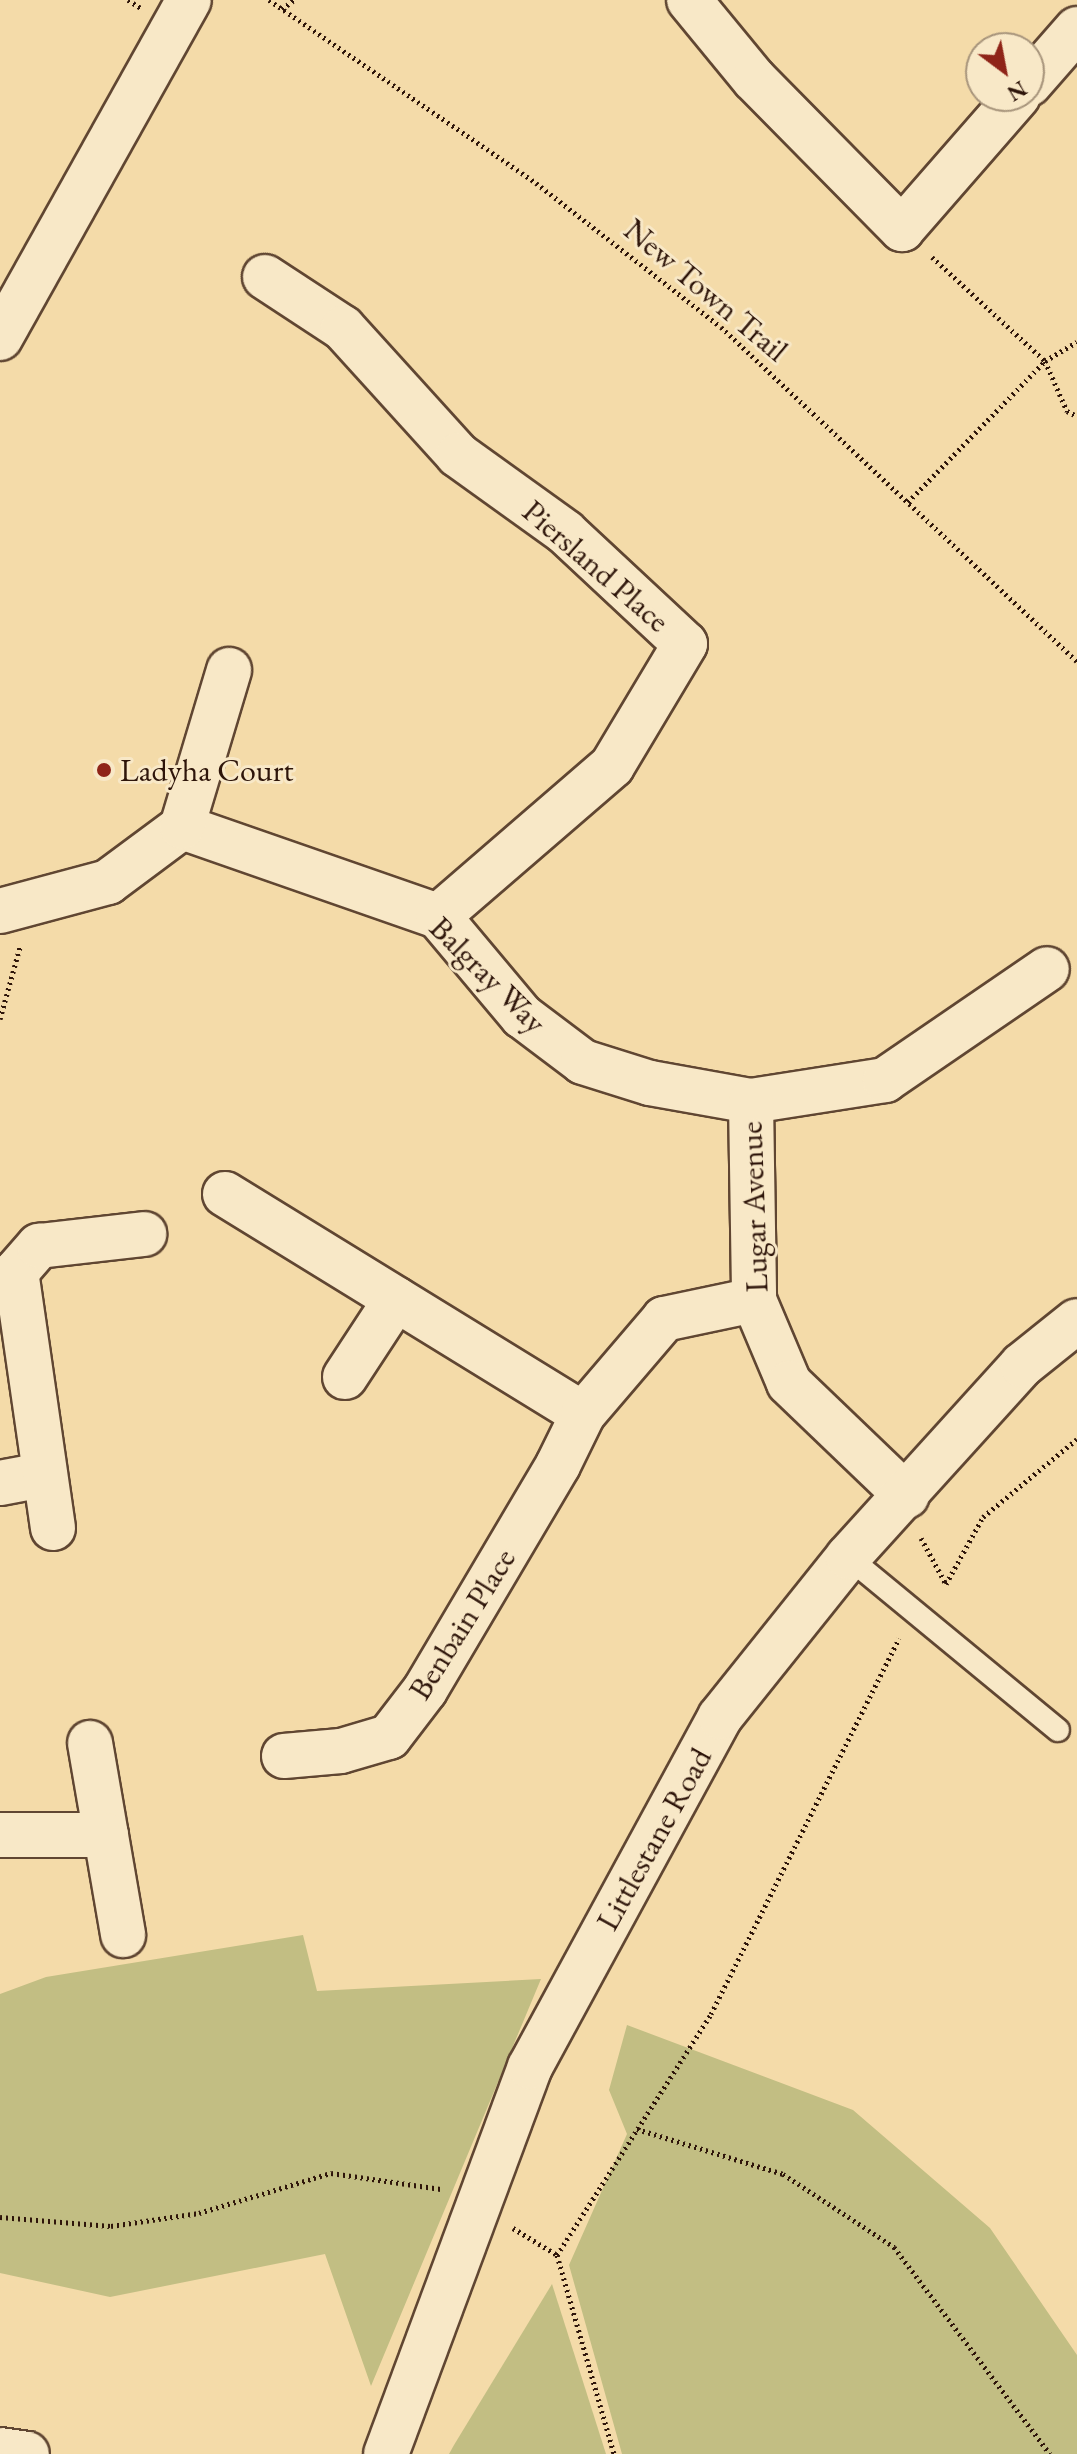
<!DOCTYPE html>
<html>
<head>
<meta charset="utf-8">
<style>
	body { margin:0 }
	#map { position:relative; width:1077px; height:2454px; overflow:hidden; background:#f4dba9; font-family:"EB Garamond",serif }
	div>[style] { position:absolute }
	.green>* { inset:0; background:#c2be83 }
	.path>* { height:5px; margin-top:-2.5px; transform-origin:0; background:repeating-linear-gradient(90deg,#2e150a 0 2px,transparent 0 6px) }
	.roads { filter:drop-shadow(2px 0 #604632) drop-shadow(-2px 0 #604632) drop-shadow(0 2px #604632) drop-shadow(0 -2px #604632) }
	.service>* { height:22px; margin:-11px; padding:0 11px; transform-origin:11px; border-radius:11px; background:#f8e8c7 }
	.minor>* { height:44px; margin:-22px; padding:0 22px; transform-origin:22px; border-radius:22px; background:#f8e8c7 }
	.tertiary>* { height:44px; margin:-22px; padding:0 22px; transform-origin:22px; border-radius:22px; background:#f8e8c7 }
	.dots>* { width:22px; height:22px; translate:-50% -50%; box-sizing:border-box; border:4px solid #f8e8c7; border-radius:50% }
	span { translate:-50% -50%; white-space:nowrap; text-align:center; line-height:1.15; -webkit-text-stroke:6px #f8e8c7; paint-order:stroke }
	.street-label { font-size:32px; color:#2e150a }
	.poi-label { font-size:32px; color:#2e150a }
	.left { translate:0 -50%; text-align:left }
	.north { position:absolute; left:965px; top:32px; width:80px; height:80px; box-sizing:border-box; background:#f8e8c7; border:2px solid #a7947b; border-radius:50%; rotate:148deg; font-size:22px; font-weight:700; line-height:32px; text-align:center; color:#2e150a }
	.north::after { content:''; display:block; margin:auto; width:28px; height:36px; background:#8f2418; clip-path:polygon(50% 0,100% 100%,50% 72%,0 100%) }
</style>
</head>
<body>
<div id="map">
	<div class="green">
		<i style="clip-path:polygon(303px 1935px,317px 1991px,541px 1979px,371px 2386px,325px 2254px,110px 2297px,0 2273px,0 1994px,46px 1977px)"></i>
		<i style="clip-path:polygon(627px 2025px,853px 2110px,990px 2228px,1077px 2355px,1077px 2454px,622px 2454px,569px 2265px,627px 2134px,609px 2090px)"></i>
		<i style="clip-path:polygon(552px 2284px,606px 2454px,449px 2454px,454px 2445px)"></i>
	</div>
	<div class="path">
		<i style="left:128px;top:0;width:15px;rotate:32deg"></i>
		<i style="left:269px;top:0;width:324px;rotate:34.4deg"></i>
		<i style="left:536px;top:183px;width:234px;rotate:37.9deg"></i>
		<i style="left:721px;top:327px;width:488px;rotate:43.2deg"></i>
		<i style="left:282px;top:9px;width:15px;rotate:-37deg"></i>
		<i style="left:932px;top:257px;width:154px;rotate:42.6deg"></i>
		<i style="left:1045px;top:361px;width:55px;rotate:66.3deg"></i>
		<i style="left:1067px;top:411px;width:11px;rotate:27deg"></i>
		<i style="left:908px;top:502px;width:197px;rotate:-45.8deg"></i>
		<i style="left:1045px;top:361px;width:37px;rotate:-31deg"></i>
		<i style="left:0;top:1019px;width:75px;rotate:-74.5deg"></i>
		<i style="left:921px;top:1538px;width:52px;rotate:61.5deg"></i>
		<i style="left:946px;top:1584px;width:77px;rotate:-61.1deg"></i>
		<i style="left:983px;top:1517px;width:122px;rotate:-39.7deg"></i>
		<i style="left:637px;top:2129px;width:153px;rotate:17.1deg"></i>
		<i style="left:783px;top:2174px;width:133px;rotate:33.3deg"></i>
		<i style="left:894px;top:2247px;width:259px;rotate:53deg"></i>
		<i style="left:0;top:2217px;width:111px;rotate:4.6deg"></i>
		<i style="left:111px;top:2226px;width:89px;rotate:-8.4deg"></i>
		<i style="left:199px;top:2213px;width:138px;rotate:-16.9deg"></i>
		<i style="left:331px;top:2173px;width:111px;rotate:8.3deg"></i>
		<i style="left:513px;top:2228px;width:52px;rotate:31.5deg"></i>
		<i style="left:557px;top:2255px;width:207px;rotate:74deg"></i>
		<i style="left:557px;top:2255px;width:286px;rotate:-57.4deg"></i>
		<i style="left:711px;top:2014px;width:420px;rotate:-63.4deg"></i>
	</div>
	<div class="roads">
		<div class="service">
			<i style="left:848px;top:1557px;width:272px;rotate:39.5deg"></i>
		</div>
		<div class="minor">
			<i style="left:689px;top:0;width:102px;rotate:50.6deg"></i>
			<i style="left:754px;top:79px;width:211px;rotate:45.4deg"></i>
			<i style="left:902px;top:229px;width:176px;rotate:-48.9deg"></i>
			<i style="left:1029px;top:84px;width:73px;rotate:-48.9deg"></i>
			<i style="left:265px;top:277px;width:93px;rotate:33.2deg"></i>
			<i style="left:343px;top:328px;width:171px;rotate:47.8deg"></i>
			<i style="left:458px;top:455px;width:132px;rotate:35.7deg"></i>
			<i style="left:565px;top:532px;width:164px;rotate:43deg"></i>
			<i style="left:685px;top:644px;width:142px;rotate:120.9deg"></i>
			<i style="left:612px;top:766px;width:230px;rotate:139.2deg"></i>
			<i style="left:182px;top:827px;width:271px;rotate:19.2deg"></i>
			<i style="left:438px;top:916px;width:131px;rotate:50deg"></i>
			<i style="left:522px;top:1016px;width:76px;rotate:37deg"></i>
			<i style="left:583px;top:1062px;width:70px;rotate:17.4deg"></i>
			<i style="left:650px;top:1083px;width:103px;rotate:10.1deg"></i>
			<i style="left:751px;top:1101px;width:136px;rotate:-8.9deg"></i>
			<i style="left:885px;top:1080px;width:196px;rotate:-34.4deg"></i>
			<i style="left:0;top:911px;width:112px;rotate:-15deg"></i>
			<i style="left:108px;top:882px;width:92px;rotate:-36.6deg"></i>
			<i style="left:182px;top:827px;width:164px;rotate:-73.3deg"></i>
			<i style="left:751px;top:1101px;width:199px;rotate:89.1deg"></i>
			<i style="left:754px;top:1300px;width:90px;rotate:67.1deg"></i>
			<i style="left:789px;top:1383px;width:163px;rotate:43.8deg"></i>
			<i style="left:225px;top:1194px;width:420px;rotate:31.6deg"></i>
			<i style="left:345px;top:1377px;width:93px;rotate:-56.8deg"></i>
			<i style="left:0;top:1483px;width:44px;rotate:-10.5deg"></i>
			<i style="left:53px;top:1528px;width:259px;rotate:-98.2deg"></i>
			<i style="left:16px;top:1272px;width:35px;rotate:-49deg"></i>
			<i style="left:39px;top:1246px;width:106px;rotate:-6.5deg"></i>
			<i style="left:90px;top:1743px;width:195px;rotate:80.2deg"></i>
			<i style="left:284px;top:1756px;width:57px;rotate:-5deg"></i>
			<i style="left:341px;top:1751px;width:50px;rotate:-16.3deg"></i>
			<i style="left:389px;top:1737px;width:59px;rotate:-52.5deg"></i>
			<i style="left:425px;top:1690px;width:261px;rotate:-59.4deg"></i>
			<i style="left:558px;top:1465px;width:57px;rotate:-63.9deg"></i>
			<i style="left:583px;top:1414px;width:125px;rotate:-49.5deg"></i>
			<i style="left:664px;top:1319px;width:92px;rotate:-11.9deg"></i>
			<i style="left:0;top:1835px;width:106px"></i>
			<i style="left:0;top:2450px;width:27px;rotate:8deg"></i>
		</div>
		<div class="tertiary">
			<i style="left:0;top:338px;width:387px;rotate:-60.8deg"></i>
			<i style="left:386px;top:2454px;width:413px;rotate:-69.6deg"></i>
			<i style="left:530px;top:2067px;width:398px;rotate:-61.5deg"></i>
			<i style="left:720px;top:1717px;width:205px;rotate:-51.3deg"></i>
			<i style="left:848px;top:1557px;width:259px;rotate:-47.8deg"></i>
			<i style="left:1022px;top:1365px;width:70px;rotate:-38.7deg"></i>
		</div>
	</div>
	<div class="dots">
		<i style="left:104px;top:770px;background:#8f2418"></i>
	</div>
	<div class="street-label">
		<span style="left:706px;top:290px;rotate:40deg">New Town Trail</span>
		<span style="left:596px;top:566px;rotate:41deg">Piersland Place</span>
		<span style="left:488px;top:975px;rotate:45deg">Balgray Way</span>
		<span style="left:754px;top:1207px;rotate:-92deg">Lugar Avenue</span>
		<span style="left:462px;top:1624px;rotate:-58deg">Benbain Place</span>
		<span style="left:654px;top:1839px;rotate:-61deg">Littlestane Road</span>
	</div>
	<div class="poi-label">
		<span class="left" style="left:120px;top:770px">Ladyha Court</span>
	</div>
	<div class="north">N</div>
</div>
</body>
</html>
